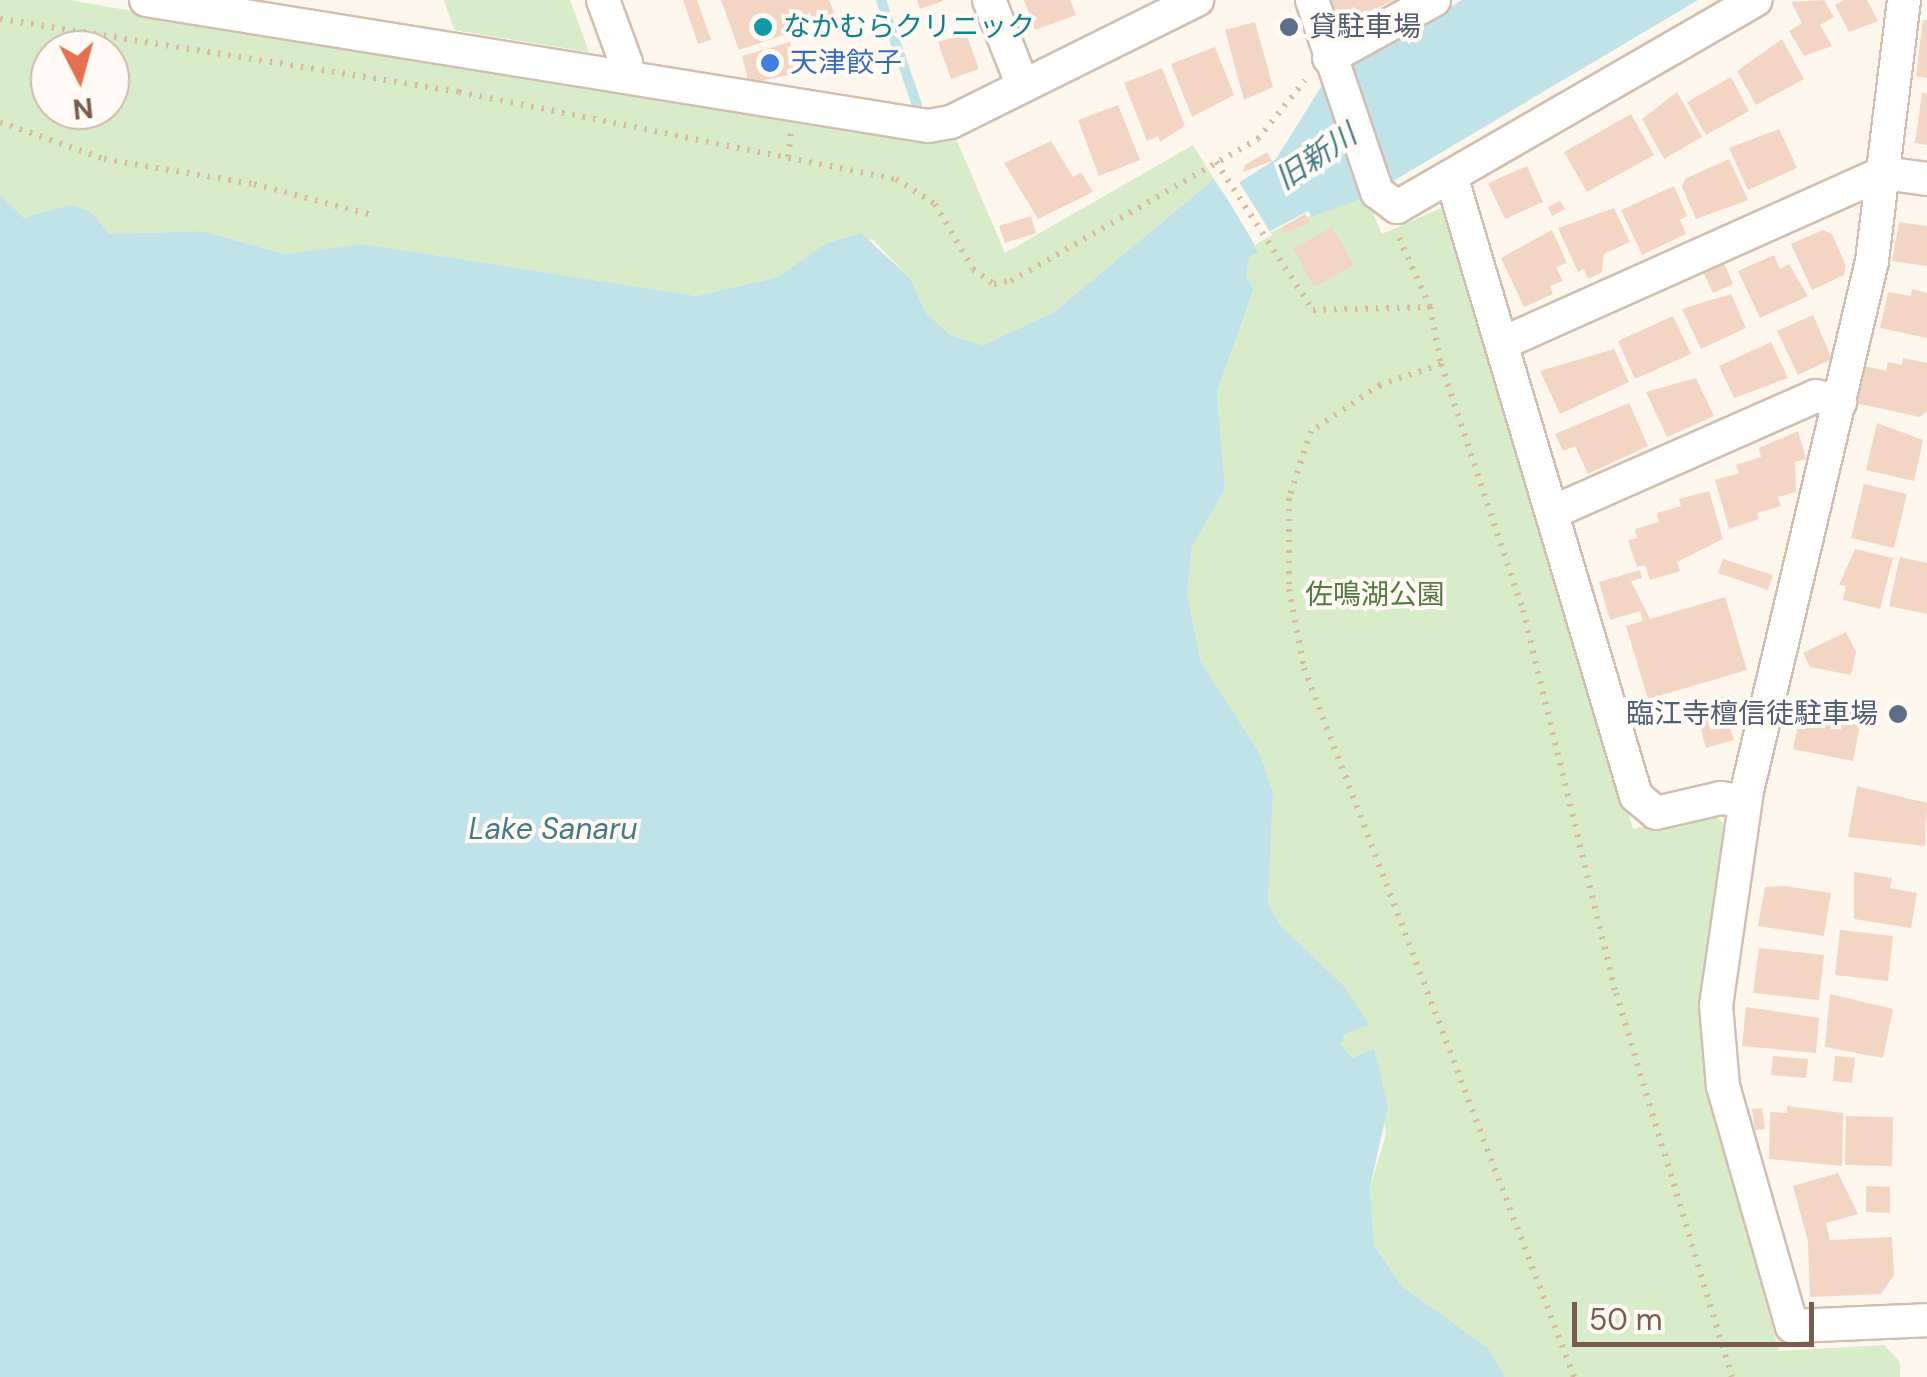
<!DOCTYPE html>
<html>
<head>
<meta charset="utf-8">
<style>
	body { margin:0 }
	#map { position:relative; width:1927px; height:1377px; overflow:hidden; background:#fdf6ec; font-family:"DM Sans","Noto Sans JP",sans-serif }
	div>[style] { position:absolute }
	.green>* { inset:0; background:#d8ecc9 }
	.water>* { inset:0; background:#bfe3e8 }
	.pier>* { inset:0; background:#fdf6ec }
	.stream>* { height:10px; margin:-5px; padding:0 5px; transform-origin:5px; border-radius:5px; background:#bfe3e8 }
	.building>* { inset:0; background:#f3d5c3 }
	.path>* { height:6px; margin-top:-3px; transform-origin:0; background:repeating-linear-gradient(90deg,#d9b8a5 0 2.5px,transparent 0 10.5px) }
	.roads { filter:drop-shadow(2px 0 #d1beb0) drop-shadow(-2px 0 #d1beb0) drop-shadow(0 2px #d1beb0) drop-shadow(0 -2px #d1beb0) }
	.minor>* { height:32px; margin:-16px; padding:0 16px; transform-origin:16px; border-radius:16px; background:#fff }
	.dots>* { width:28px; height:28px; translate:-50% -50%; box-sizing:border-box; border:5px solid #fffaf3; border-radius:50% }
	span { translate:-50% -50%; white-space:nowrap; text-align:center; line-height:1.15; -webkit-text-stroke:8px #fffaf3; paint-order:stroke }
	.culture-label { font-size:28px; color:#0d838f }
	.left { translate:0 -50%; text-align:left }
	.service-label { font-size:28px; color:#4e5e75 }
	.right { translate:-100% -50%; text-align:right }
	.shop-label { font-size:28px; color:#366cbe }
	.park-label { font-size:28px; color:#537a41 }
	.water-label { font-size:30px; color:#437c86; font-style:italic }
	.north { position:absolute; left:30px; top:30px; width:100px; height:100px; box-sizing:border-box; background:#fffaf3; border:2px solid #cabbb1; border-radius:50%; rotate:174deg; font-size:28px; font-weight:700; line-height:40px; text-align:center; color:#7a5c4d }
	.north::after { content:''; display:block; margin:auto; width:35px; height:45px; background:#e76f51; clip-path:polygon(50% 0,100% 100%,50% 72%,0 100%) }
	.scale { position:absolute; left:1572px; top:1302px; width:242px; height:45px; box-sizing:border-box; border:5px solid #7a5c4d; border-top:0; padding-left:12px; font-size:30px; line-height:35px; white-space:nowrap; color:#7a5c4d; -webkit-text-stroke:8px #fffaf3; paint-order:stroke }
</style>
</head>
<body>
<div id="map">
	<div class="green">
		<i style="clip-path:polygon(evenodd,0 0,70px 0,423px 62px,429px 58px,955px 136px,1005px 253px,1193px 145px,1214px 179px,1054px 312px,983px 345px,950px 335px,926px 313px,910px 278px,872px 239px,778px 277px,696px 296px,364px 244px,285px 254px,202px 231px,110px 234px,90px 211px,24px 218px,0 195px,0 0,50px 50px,110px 50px,110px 110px,50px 110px,50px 50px)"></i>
		<i style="clip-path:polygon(444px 0,570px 0,589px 52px,454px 30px)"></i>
		<i style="clip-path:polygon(1353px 197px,1366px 197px,1382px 234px,1448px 205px,1633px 829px,1704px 809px,1724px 823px,1704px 998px,1712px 1103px,1779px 1351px,1884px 1345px,1900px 1362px,1900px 1377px,1505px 1377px,1488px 1348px,1402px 1286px,1374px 1245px,1370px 1187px,1386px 1134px,1374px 1050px,1352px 1058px,1341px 1044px,1345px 1034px,1368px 1025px,1343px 985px,1281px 926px,1268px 904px,1273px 793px,1260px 754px,1201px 662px,1187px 593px,1192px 547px,1225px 489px,1217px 392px,1254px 290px,1246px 277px,1251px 241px)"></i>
	</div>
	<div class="water">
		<i style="clip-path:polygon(1462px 0,1698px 0,1368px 196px,1312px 217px,1308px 211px,1252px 241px,1258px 253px,1249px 257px,1246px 277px,1254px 289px,1217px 392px,1225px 489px,1192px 547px,1187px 593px,1201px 662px,1260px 754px,1273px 793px,1268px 904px,1281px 926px,1343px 985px,1369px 1025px,1345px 1034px,1341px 1044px,1352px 1058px,1374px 1049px,1388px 1107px,1370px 1187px,1374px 1245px,1402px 1286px,1488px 1348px,1505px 1377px,0 1377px,0 195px,24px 218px,70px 205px,90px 211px,110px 234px,202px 231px,285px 254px,364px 244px,696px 296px,778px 277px,825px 244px,861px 233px,910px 278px,926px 313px,950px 335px,983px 345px,1054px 312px,1214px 179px,1223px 193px,1276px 159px,1324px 82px)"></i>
	</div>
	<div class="pier">
		<i style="clip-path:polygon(1238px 180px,1272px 235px,1255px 245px,1222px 190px)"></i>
	</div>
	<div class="stream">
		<i style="left:881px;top:0;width:111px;rotate:71.1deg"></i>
	</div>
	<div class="building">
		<i style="clip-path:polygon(683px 0,697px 0,711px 40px,698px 44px)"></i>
		<i style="clip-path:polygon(721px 0,829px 0,836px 17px,816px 29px,810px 12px,783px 35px,739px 50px)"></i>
		<i style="clip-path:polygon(917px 0,943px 0,943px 1px,920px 9px)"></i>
		<i style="clip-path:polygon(1024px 0,1070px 0,1076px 15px,1035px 30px)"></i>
		<i style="clip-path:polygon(1330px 0,1395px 0,1341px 24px)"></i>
		<i style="clip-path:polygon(1824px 0,1834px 17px,1820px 25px,1832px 46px,1804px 56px,1789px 31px,1802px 23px,1791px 2px)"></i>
		<i style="clip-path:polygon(1844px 0,1867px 0,1878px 21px,1849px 32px,1835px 5px)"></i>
		<i style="clip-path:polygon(1923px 20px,1927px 20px,1927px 78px,1916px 76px)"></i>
		<i style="clip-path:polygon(1255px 22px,1273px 87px,1244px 100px,1225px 30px)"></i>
		<i style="clip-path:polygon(966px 33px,979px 69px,951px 79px,938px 42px)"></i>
		<i style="clip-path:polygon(1782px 39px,1804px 79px,1756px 105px,1737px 71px)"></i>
		<i style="clip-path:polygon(790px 42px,794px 74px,749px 83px,742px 56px)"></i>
		<i style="clip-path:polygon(1215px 47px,1234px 95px,1192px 117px,1171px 64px)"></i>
		<i style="clip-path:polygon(1162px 68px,1185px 126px,1160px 142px,1158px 136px,1147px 141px,1124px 83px)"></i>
		<i style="clip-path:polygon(1731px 77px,1749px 111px,1706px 135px,1687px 102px)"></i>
		<i style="clip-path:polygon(1677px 92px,1702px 137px,1664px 159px,1642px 119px)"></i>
		<i style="clip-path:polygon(1922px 93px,1927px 93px,1927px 145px,1915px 143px)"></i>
		<i style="clip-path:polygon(1118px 105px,1140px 160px,1099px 176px,1078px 120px)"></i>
		<i style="clip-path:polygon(1631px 114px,1654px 155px,1587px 192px,1564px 152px)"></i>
		<i style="clip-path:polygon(1779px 129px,1797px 168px,1748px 190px,1729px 148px)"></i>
		<i style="clip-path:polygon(1051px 141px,1073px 177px,1081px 172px,1093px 192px,1038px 219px,1004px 163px)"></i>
		<i style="clip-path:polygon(1267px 152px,1272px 161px,1243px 172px,1245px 165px)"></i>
		<i style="clip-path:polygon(1729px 159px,1748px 200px,1696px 219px,1682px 187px,1685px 179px)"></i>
		<i style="clip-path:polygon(1527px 166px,1543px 202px,1505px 219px,1488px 183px)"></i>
		<i style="clip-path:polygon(1674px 186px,1687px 216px,1680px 220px,1686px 234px,1642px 255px,1621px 210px)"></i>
		<i style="clip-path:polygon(1560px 201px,1565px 209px,1552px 216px,1548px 207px)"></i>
		<i style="clip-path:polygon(1614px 208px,1630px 242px,1604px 254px,1602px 272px,1588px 279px,1584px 269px,1578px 272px,1558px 228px)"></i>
		<i style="clip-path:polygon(1305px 214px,1310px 223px,1281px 234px,1282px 227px)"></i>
		<i style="clip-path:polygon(1031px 216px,1036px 233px,1005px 243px,999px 226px)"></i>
		<i style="clip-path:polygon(1899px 222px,1927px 226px,1927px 266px,1892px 261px)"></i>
		<i style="clip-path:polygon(1332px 227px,1354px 265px,1314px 287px,1293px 249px)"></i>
		<i style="clip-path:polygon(1552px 230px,1567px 263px,1556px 267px,1563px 281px,1550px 286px,1553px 294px,1524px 307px,1501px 258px)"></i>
		<i style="clip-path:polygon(1823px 230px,1832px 234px,1846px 266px,1844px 275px,1812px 290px,1791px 244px)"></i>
		<i style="clip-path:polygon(1774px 255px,1780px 269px,1789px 264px,1808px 296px,1760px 318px,1738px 271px)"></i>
		<i style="clip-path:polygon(1724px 263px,1733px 284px,1713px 293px,1703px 272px)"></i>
		<i style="clip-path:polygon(1912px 289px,1927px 293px,1927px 338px,1880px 328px,1888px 292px,1911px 296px)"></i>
		<i style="clip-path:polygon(1731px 294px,1746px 328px,1701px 349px,1682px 309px)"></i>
		<i style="clip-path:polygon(1813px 315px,1832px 359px,1798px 375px,1777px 331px)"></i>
		<i style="clip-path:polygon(1673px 316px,1691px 354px,1635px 379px,1618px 341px)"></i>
		<i style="clip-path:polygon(1771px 342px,1788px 378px,1734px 398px,1719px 366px)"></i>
		<i style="clip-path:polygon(1614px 349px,1629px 382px,1560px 414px,1540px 371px)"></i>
		<i style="clip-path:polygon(1903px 358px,1927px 363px,1927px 411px,1920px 417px,1856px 403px,1864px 366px,1886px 371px,1888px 362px,1902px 365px)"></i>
		<i style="clip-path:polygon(1696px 378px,1714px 416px,1667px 437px,1646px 392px)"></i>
		<i style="clip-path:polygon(1629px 403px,1648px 446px,1588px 474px,1575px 446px,1563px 451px,1555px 434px)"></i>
		<i style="clip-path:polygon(1877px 423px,1923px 440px,1914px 481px,1866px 470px)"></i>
		<i style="clip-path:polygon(1798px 431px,1806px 459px,1795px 462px,1796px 492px,1778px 497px,1781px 506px,1757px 513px,1759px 519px,1729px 529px,1715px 480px,1739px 473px,1736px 465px,1761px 457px,1759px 448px)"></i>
		<i style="clip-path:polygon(1864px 484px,1907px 494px,1894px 548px,1851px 538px)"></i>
		<i style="clip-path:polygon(1709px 491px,1723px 539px,1677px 562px,1680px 571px,1650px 580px,1645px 565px,1637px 567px,1628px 540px,1637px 538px,1635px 529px,1659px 522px,1657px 513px,1681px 506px,1679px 499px)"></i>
		<i style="clip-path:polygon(1855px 549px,1893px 558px,1880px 609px,1843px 600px,1846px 586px,1839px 585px)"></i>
		<i style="clip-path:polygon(1900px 557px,1927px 563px,1927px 614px,1889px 606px)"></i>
		<i style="clip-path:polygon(1723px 559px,1773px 575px,1768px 590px,1718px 573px)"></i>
		<i style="clip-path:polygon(1640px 570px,1642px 578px,1631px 581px,1650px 619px,1725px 597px,1747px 670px,1648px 699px,1626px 626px,1643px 621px,1640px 611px,1610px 620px,1599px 582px)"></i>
		<i style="clip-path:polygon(1846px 632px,1856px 652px,1851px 675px,1810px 667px,1803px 653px)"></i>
		<i style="clip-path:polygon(1730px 695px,1739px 725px,1730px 727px,1734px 740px,1706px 748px,1694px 705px)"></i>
		<i style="clip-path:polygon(1803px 698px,1863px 710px,1853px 761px,1793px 749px)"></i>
		<i style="clip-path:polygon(1857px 786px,1927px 803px,1925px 846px,1848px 837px)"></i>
		<i style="clip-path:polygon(1854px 872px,1892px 878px,1890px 888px,1917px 893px,1911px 928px,1854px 919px)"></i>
		<i style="clip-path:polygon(1784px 886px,1831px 893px,1824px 936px,1758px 926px,1765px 887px)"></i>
		<i style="clip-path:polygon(1840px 930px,1893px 936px,1888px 981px,1835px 975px)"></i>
		<i style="clip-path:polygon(1759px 948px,1824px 955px,1819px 1000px,1753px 993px)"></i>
		<i style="clip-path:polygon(1830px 994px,1893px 1009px,1883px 1058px,1825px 1047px)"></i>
		<i style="clip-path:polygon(1746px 1007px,1819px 1018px,1816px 1053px,1742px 1046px)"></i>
		<i style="clip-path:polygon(1773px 1056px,1808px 1059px,1806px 1078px,1771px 1075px)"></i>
		<i style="clip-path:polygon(1835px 1056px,1855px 1058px,1852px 1083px,1833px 1081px)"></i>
		<i style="clip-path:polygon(1787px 1106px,1843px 1113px,1842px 1166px,1769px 1159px,1770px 1112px,1787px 1113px)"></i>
		<i style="clip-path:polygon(1762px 1108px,1765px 1129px,1755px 1130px,1752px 1109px)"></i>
		<i style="clip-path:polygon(1846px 1116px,1893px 1117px,1892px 1166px,1845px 1165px)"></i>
		<i style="clip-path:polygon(1838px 1173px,1858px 1214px,1826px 1223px,1830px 1240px,1892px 1237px,1894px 1275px,1881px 1294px,1810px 1297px,1808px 1241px,1793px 1186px)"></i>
		<i style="clip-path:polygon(1866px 1186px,1890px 1187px,1890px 1213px,1866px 1212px)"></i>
	</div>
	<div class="path">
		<i style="left:0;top:19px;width:465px;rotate:9deg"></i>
		<i style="left:459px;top:92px;width:446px;rotate:11.3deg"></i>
		<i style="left:896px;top:179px;width:46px;rotate:32.7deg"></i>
		<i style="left:935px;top:204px;width:75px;rotate:59.7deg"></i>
		<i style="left:973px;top:269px;width:26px;rotate:36deg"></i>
		<i style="left:994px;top:284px;width:17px;rotate:-10deg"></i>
		<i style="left:1011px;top:281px;width:285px;rotate:-29.9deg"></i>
		<i style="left:1258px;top:139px;width:75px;rotate:-51.5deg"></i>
		<i style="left:0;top:122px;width:110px;rotate:19.6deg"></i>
		<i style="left:104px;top:159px;width:152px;rotate:9.5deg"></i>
		<i style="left:254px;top:184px;width:121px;rotate:14.8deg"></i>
		<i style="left:788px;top:157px;width:25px;rotate:-83deg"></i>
		<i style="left:1216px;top:162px;width:177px;rotate:56.8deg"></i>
		<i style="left:1313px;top:310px;width:117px;rotate:-1.5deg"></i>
		<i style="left:1399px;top:238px;width:76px;rotate:65.8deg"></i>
		<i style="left:1430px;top:307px;width:58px;rotate:79.1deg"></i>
		<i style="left:1441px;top:364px;width:259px;rotate:71.6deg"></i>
		<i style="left:1523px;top:610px;width:394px;rotate:76.4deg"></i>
		<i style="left:1616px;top:993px;width:401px;rotate:73.2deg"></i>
		<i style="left:1441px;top:364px;width:65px;rotate:161deg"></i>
		<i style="left:1380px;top:385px;width:83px;rotate:146.3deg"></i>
		<i style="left:1311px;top:431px;width:71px;rotate:108.2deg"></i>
		<i style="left:1289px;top:498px;width:91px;rotate:90deg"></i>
		<i style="left:1289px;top:589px;width:80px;rotate:79.2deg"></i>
		<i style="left:1304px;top:668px;width:759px;rotate:69.15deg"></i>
	</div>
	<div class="roads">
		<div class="minor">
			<i style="left:146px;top:0;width:792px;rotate:9.15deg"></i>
			<i style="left:928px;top:126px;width:23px;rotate:-10deg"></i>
			<i style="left:951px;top:122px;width:275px;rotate:-26.4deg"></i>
			<i style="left:603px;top:0;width:67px;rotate:69.9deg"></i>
			<i style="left:626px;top:63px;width:14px;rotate:98deg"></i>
			<i style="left:989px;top:0;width:92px;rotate:68.4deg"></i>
			<i style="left:1312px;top:0;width:203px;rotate:71.3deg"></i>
			<i style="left:1377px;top:192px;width:25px;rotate:37deg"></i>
			<i style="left:1397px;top:207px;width:414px;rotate:-30deg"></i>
			<i style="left:1904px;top:0;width:263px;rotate:97deg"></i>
			<i style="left:1872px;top:261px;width:545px;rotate:103.27deg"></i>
			<i style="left:1747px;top:791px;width:216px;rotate:98.2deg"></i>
			<i style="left:1716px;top:1005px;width:81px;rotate:85.1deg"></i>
			<i style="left:1723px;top:1086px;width:250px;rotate:74deg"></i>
			<i style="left:1792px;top:1326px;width:135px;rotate:-2.5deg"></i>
			<i style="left:1329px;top:58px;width:120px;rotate:-28.9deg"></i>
			<i style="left:1452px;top:179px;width:644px;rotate:73.39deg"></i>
			<i style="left:1636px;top:796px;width:26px;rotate:40deg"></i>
			<i style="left:1656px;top:813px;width:67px;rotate:-13deg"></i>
			<i style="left:1721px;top:798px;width:24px;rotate:9deg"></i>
			<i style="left:1503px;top:343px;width:416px;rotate:-24.1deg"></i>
			<i style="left:1883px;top:173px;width:44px;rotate:7.8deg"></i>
			<i style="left:1553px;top:512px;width:287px;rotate:-23.8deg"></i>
			<i style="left:1816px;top:396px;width:25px;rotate:14deg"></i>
		</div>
	</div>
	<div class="dots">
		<i style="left:763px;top:27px;background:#0f9aa8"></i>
		<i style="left:1289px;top:27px;background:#5c6f8a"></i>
		<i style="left:770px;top:63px;background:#3f7fe0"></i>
		<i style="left:1898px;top:714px;background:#5c6f8a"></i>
	</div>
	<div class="culture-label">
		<span class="left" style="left:783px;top:27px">なかむらクリニック</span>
	</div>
	<div class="service-label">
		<span class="left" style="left:1309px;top:27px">貸駐車場</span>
		<span class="right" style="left:1878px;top:714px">臨江寺檀信徒駐車場</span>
	</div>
	<div class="shop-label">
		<span class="left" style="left:790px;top:63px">天津餃子</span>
	</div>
	<div class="park-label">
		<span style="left:1375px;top:595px">佐鳴湖公園</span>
	</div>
	<div class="water-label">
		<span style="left:1316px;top:157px;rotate:-34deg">旧新川</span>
		<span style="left:553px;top:829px">Lake Sanaru</span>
	</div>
	<div class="north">N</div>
	<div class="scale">50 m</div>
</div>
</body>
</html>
